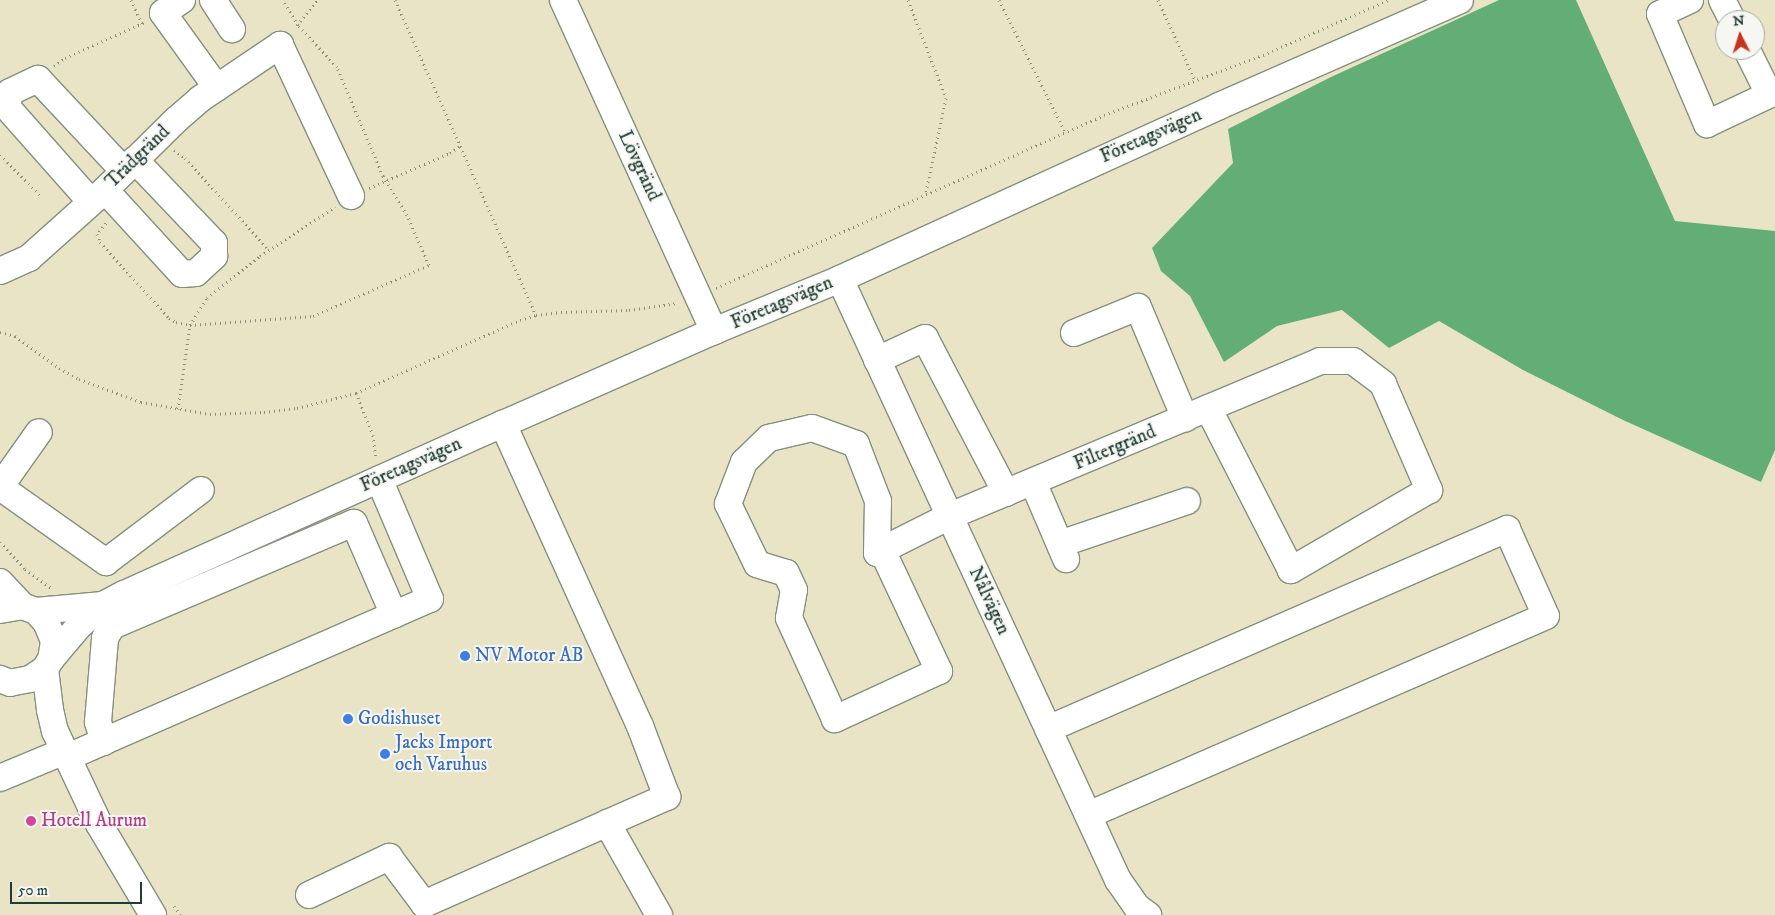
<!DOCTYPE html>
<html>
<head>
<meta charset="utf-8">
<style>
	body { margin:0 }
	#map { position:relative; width:1775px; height:915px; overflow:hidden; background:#eae4c6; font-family:"IM FELL DW Pica",serif }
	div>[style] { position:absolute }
	.forest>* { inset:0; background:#63ad76 }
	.path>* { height:3px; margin-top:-1.5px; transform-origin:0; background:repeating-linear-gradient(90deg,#84907d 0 1px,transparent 0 5px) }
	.roads { filter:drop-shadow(1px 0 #84907d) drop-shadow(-1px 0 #84907d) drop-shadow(0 1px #84907d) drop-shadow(0 -1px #84907d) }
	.minor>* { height:26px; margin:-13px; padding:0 13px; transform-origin:13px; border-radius:13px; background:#fff }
	.dots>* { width:14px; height:14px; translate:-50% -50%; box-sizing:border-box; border:2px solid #f6f6f2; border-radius:50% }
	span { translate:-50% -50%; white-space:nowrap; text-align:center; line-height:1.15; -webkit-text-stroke:4px #f6f6f2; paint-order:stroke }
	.street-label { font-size:19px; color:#1f3d34 }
	.shop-label { font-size:19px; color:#366cbe }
	.left { translate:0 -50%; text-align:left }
	.hotel-label { font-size:19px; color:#b23c85 }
	.north { position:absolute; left:1715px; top:10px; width:50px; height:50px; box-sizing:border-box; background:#f6f6f2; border:1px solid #a0aca6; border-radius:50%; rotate:355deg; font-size:14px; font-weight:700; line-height:20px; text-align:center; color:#1f3d34 }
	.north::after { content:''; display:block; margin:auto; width:18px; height:22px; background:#c8321e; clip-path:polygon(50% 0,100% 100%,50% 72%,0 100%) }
	.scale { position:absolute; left:10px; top:882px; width:132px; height:22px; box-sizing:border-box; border:2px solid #1f3d34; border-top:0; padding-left:6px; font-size:15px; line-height:18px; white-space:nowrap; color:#1f3d34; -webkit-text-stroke:4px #f6f6f2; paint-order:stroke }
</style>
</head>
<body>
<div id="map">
	<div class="forest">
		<i style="clip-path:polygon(1499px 0,1576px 0,1675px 221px,1775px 231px,1775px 450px,1761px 482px,1623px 420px,1523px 370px,1439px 321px,1389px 348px,1342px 310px,1277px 326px,1224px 362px,1190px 296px,1161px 271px,1152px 248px,1233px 163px,1228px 129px,1331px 77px)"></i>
	</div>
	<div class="path">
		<i style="left:131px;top:0;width:26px;rotate:65deg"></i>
		<i style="left:395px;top:0;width:345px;rotate:65.9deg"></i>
		<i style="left:908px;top:0;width:105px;rotate:68.8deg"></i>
		<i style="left:946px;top:98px;width:96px;rotate:102deg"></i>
		<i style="left:999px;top:0;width:148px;rotate:63.4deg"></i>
		<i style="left:1158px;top:0;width:88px;rotate:65.2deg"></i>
		<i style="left:297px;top:25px;width:32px;rotate:-51deg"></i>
		<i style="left:54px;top:66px;width:14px;rotate:-36deg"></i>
		<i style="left:65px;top:58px;width:88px;rotate:-24.2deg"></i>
		<i style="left:174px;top:150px;width:14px;rotate:36deg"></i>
		<i style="left:185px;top:158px;width:125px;rotate:47.6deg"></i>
		<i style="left:0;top:155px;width:59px;rotate:45deg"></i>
		<i style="left:369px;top:188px;width:88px;rotate:-23.4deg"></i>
		<i style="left:450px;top:153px;width:12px;rotate:-35deg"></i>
		<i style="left:106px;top:223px;width:14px;rotate:129deg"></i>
		<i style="left:97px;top:234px;width:9px;rotate:69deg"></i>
		<i style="left:100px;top:242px;width:103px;rotate:47.8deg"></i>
		<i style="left:169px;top:318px;width:8px;rotate:30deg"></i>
		<i style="left:176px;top:322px;width:14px;rotate:12deg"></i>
		<i style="left:190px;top:325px;width:123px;rotate:-4.2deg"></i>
		<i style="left:313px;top:316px;width:127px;rotate:-23.7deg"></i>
		<i style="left:429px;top:265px;width:55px;rotate:-113.7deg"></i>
		<i style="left:407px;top:215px;width:46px;rotate:-121.6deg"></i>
		<i style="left:383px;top:176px;width:118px;rotate:-112.9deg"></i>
		<i style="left:337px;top:67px;width:57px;rotate:-132.9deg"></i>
		<i style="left:298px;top:25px;width:29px;rotate:-121deg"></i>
		<i style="left:716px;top:288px;width:425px;rotate:-24deg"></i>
		<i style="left:1104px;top:115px;width:170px;rotate:-20.7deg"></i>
		<i style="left:1263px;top:55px;width:137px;rotate:-23.7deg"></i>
		<i style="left:0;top:332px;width:16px;rotate:15deg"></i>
		<i style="left:15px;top:336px;width:54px;rotate:36deg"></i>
		<i style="left:59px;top:368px;width:23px;rotate:29deg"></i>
		<i style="left:79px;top:379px;width:66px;rotate:20.4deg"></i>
		<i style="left:141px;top:402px;width:70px;rotate:9.9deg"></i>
		<i style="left:210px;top:414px;width:54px;rotate:-2.1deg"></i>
		<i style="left:264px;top:412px;width:33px;rotate:-7deg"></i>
		<i style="left:297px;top:408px;width:61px;rotate:-14.3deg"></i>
		<i style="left:356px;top:393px;width:180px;rotate:-24deg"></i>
		<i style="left:520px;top:320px;width:17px;rotate:-17deg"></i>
		<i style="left:536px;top:315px;width:25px;rotate:-7deg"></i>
		<i style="left:561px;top:312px;width:68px;rotate:-1.7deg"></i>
		<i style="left:629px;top:310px;width:49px;rotate:-8.1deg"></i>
		<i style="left:356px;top:393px;width:45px;rotate:68deg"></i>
		<i style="left:373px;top:435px;width:23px;rotate:83deg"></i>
		<i style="left:178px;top:409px;width:85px;rotate:-81.9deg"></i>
		<i style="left:190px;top:325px;width:32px;rotate:-58deg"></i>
		<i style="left:207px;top:298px;width:68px;rotate:-38.4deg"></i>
		<i style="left:260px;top:256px;width:90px;rotate:-33.2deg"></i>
		<i style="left:0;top:542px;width:37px;rotate:47deg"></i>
		<i style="left:25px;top:569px;width:32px;rotate:36deg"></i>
		<i style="left:174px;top:906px;width:11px;rotate:56deg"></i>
	</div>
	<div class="roads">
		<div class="minor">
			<i style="left:182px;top:0;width:23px;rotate:146deg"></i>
			<i style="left:163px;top:13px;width:92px;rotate:54.2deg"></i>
			<i style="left:213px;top:0;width:35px;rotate:57deg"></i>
			<i style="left:563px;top:0;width:364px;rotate:65.5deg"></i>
			<i style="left:1690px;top:0;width:33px;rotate:155deg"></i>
			<i style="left:1660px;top:14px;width:120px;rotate:66.9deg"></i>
			<i style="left:1707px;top:124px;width:75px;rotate:-25.2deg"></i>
			<i style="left:1722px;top:0;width:22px;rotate:63deg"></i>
			<i style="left:1747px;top:50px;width:49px;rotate:63.4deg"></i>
			<i style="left:105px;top:190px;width:114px;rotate:47.5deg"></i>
			<i style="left:182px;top:274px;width:14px;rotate:-4deg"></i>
			<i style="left:196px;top:273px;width:25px;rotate:-43deg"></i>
			<i style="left:214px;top:256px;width:13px;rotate:-90deg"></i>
			<i style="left:214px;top:243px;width:115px;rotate:-133.6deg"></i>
			<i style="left:91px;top:202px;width:127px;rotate:-131.5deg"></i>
			<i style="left:7px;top:107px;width:15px;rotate:-79deg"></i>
			<i style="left:10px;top:92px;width:31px;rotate:-25deg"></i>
			<i style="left:38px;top:79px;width:126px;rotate:46.9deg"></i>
			<i style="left:0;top:271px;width:32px;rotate:-24deg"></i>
			<i style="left:29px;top:258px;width:102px;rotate:-41.8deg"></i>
			<i style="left:105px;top:190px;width:100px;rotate:-44.6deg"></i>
			<i style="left:176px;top:120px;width:32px;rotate:-41deg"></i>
			<i style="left:200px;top:99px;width:97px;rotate:-34deg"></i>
			<i style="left:280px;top:45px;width:167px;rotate:64.8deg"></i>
			<i style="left:840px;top:279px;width:662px;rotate:65.18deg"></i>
			<i style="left:1118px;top:880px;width:33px;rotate:55deg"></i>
			<i style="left:1137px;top:907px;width:14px;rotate:36deg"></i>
			<i style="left:1074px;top:333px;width:69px;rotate:-22.1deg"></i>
			<i style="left:1138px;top:307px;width:121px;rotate:67.1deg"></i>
			<i style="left:877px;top:360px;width:53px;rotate:-24.6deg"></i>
			<i style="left:925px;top:338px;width:175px;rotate:62.4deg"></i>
			<i style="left:1033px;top:482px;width:84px;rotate:66.8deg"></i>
			<i style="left:0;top:487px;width:130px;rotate:35.3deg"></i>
			<i style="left:106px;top:562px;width:119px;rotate:-37.2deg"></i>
			<i style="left:0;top:487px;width:67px;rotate:-54.7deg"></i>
			<i style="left:1060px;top:544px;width:134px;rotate:-18.7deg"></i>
			<i style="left:882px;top:550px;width:134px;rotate:64.8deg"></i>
			<i style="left:939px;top:671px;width:115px;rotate:155.2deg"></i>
			<i style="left:835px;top:719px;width:111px;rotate:-114.5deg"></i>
			<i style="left:789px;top:618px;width:28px;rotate:-80deg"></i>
			<i style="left:794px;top:590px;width:19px;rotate:-115deg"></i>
			<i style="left:786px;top:573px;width:30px;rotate:-163deg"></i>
			<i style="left:757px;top:564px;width:67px;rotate:-115.8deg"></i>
			<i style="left:728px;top:504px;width:45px;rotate:-69.1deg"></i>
			<i style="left:744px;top:462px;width:35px;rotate:-44deg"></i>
			<i style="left:769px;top:438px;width:44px;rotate:-13.1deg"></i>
			<i style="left:812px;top:428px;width:47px;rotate:20deg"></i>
			<i style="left:856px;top:444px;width:61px;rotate:68.9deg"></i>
			<i style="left:878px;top:501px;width:52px;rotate:91.1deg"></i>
			<i style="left:877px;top:553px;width:6px;rotate:-31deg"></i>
			<i style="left:882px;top:550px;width:76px;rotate:-26.6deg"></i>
			<i style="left:950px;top:516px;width:401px;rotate:-22.7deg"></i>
			<i style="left:1320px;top:361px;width:33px"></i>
			<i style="left:1353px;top:361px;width:38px;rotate:37deg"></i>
			<i style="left:1383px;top:384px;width:116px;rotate:66.5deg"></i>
			<i style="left:1429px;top:490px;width:160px;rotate:149.9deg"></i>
			<i style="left:1291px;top:570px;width:182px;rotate:-117.1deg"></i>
			<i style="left:0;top:582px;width:33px;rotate:47deg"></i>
			<i style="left:0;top:610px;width:22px;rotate:-10deg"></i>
			<i style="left:22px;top:606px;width:15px;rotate:20deg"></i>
			<i style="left:36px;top:611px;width:15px;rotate:48deg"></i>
			<i style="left:46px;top:622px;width:21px;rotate:67deg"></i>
			<i style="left:54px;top:641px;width:18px;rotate:99deg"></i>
			<i style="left:51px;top:659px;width:12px;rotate:121deg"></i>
			<i style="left:45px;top:669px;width:18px;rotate:146deg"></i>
			<i style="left:30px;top:679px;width:20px;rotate:169deg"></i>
			<i style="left:10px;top:683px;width:11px;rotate:-158deg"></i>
			<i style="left:36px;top:611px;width:67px;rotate:-5.1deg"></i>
			<i style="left:51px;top:659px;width:43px;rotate:-49.7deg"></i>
			<i style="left:79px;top:626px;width:32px;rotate:-41deg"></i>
			<i style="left:103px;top:605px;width:24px;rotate:-28deg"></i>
			<i style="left:124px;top:594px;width:415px;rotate:-24.2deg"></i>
			<i style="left:503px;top:424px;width:231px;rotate:-23.8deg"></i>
			<i style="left:714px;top:331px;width:136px;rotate:-22.4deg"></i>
			<i style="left:840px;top:279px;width:417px;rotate:-24.5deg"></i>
			<i style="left:1219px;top:106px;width:263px;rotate:-23.7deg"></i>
			<i style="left:45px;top:669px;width:41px;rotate:83deg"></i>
			<i style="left:50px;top:710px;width:22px;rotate:77deg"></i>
			<i style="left:55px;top:731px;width:103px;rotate:64.7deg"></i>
			<i style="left:99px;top:824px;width:106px;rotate:59.3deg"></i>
			<i style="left:1048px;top:729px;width:501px;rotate:-23.54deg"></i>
			<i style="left:1507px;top:529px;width:95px;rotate:65.9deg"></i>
			<i style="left:1546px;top:616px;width:499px;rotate:156.5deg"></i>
			<i style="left:104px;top:742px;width:21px;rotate:-107deg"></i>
			<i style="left:98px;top:722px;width:84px;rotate:-85.2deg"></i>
			<i style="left:105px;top:638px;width:14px;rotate:-60deg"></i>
			<i style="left:112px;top:626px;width:263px;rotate:-23.1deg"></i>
			<i style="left:354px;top:523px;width:100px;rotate:66.5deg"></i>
			<i style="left:68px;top:757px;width:395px;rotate:-23.6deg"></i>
			<i style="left:430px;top:599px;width:130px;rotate:-113deg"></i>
			<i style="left:0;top:778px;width:70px;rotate:-22.6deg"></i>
			<i style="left:607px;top:823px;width:106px;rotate:60.5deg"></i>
			<i style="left:309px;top:895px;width:89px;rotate:-25.4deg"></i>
			<i style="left:389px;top:857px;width:59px;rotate:53.3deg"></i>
			<i style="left:424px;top:904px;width:266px;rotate:-23.8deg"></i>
			<i style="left:667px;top:797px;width:76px;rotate:-110.8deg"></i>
			<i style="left:640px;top:726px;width:332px;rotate:-114.4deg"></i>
		</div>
	</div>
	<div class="dots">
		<i style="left:465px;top:656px;background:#3f7fe0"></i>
		<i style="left:348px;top:719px;background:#3f7fe0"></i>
		<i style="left:385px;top:754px;background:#3f7fe0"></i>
		<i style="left:31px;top:821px;background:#d1479c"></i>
	</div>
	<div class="street-label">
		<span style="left:1151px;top:136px;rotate:-24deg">Företagsvägen</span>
		<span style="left:138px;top:157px;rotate:-44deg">Trädgränd</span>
		<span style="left:639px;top:166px;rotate:65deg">Lövgränd</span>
		<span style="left:782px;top:303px;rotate:-23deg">Företagsvägen</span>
		<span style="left:1115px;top:448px;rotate:-23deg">Filtergränd</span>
		<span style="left:411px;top:465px;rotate:-24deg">Företagsvägen</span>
		<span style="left:989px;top:601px;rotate:65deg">Nålvägen</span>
	</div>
	<div class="shop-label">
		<span class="left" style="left:475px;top:656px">NV Motor AB</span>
		<span class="left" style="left:358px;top:719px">Godishuset</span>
		<span class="left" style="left:395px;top:754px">Jacks Import<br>och Varuhus</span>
	</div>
	<div class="hotel-label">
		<span class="left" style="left:41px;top:821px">Hotell Aurum</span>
	</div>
	<div class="north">N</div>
	<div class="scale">50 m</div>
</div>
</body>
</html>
